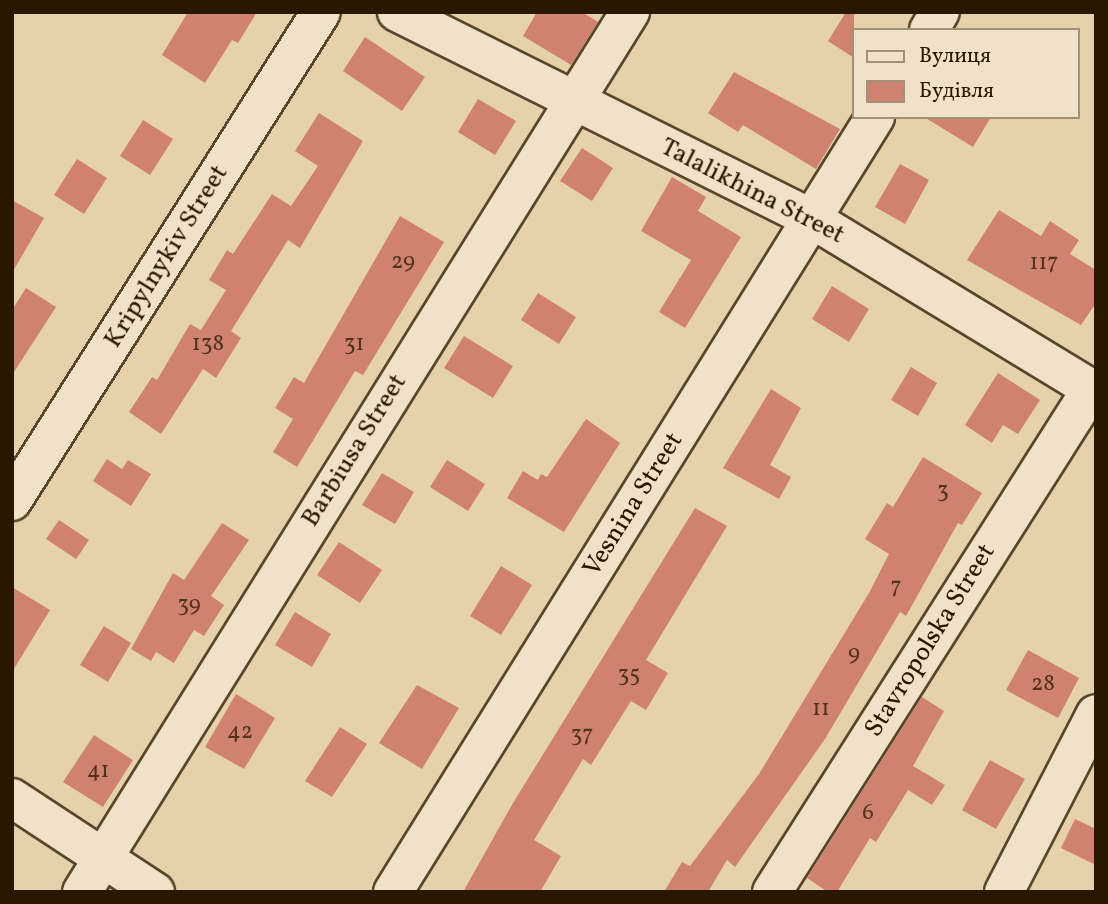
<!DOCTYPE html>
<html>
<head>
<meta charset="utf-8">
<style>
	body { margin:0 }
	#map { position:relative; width:1108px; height:904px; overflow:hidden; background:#e6d2aa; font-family:Vollkorn,serif }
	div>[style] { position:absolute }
	.building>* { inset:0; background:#d08270 }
	.roads { filter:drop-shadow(2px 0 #59462a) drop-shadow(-2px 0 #59462a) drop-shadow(0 2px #59462a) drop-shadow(0 -2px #59462a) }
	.minor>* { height:38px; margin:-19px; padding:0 19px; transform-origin:19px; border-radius:19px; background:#efe2c8 }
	span { translate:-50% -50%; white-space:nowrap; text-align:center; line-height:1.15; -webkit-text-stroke:6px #efe2c8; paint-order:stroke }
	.number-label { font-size:23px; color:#54321c }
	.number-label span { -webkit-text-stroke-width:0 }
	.street-label { font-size:26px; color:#2a1700 }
	.frame { position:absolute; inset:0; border:14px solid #2a1700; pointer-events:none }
	.legend { position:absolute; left:852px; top:28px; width:228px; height:91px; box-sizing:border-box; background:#efe2c8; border:2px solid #a09178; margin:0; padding:9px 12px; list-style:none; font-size:21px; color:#2a1700 }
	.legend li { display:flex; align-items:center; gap:14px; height:35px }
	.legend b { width:35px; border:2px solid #a09178 }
</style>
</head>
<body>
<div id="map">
	<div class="building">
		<i style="clip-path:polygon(188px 12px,257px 12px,238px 43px,232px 40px,205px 83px,162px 55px)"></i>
		<i style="clip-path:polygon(537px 12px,582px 12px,598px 22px,571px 65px,523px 36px)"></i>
		<i style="clip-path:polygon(846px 12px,854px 12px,854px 58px,828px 41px)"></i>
		<i style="clip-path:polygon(365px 37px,425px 77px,402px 111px,343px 71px)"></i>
		<i style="clip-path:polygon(734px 72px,840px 129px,816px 169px,743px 125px,738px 132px,708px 113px)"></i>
		<i style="clip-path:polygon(478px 99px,516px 121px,495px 155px,458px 132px)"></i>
		<i style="clip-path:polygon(319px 113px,363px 141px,300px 248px,288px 240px,231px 331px,241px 338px,216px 378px,203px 369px,161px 434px,129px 412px,152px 377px,157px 380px,190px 324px,201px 330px,226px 290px,209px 280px,227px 250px,233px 254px,272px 194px,291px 206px,318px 166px,295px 151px)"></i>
		<i style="clip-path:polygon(924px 117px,991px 117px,973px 147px)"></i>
		<i style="clip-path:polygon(143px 120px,173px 139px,150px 175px,120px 156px)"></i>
		<i style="clip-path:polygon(582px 148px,613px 168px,592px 201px,560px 181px)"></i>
		<i style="clip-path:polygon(77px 159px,107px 178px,84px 214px,54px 195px)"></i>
		<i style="clip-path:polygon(900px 164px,929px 180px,905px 224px,875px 207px)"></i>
		<i style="clip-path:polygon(672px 177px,706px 197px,698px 211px,741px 237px,685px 328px,659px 312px,691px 260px,641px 231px)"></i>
		<i style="clip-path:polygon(12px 200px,44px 218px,12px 273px)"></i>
		<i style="clip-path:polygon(999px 210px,1041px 236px,1050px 221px,1079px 240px,1070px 254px,1096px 270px,1096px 303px,1081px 325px,967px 260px)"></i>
		<i style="clip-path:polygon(400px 216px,444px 242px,363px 375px,355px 371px,297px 467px,273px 452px,293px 419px,275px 408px,294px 377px,304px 383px)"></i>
		<i style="clip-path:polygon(832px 286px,869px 309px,849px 342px,812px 319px)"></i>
		<i style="clip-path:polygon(26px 288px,56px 307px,12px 375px,12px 310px)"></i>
		<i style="clip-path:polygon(538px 293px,576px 317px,559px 344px,521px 320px)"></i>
		<i style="clip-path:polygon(464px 336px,513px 366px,493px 398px,444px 368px)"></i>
		<i style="clip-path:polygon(911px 367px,937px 383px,918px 416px,891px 400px)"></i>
		<i style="clip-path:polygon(998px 373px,1040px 400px,1018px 434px,1003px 425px,992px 443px,965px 425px)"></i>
		<i style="clip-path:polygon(771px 389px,801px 408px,770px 465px,791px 477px,779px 499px,723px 468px)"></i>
		<i style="clip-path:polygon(586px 419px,620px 443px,564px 532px,507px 498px,523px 471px,538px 480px,541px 474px,547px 477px)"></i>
		<i style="clip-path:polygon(923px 457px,982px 493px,962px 525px,958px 523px,906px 616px,900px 612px,825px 739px,735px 867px,727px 860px,708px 892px,664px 892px,682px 862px,690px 866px,759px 774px,869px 593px,889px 554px,865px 539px,887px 503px,893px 507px)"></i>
		<i style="clip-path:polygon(107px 459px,122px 469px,128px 460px,151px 474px,131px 506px,93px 481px)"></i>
		<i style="clip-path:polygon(447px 460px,485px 484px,468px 511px,430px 487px)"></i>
		<i style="clip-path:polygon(382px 473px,414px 492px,395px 524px,362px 505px)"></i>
		<i style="clip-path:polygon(695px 508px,727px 526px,646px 660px,668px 673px,646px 710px,631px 701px,591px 765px,583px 759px,534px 840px,561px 856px,540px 892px,463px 892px,513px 803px)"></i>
		<i style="clip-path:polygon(59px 520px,89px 540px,76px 559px,46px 539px)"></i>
		<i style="clip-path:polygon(222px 523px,249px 540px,211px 596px,224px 605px,204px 636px,194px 630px,174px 663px,156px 652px,151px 661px,131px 649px,173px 573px,184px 580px)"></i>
		<i style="clip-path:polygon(339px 542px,382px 570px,360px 603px,317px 575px)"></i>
		<i style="clip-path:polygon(501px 566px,532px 585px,501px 635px,470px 616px)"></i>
		<i style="clip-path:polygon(12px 587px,50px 610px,12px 672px)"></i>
		<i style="clip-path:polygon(295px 612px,331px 634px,312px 667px,275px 645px)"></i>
		<i style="clip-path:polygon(104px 626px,131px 643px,108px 682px,80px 665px)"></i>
		<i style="clip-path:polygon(1028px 650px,1079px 678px,1058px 718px,1006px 690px)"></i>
		<i style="clip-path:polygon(417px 685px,459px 708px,422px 769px,379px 743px)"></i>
		<i style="clip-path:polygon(236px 694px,275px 718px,244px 769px,205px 747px)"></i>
		<i style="clip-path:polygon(922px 697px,944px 711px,913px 766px,945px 785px,932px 805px,908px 790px,876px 842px,870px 838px,837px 892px,828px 892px,807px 878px)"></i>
		<i style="clip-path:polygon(340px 727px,367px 744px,332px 797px,305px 781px)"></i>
		<i style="clip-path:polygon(94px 735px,133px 760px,103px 807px,63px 782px)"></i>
		<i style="clip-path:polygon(990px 760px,1025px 779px,996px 829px,962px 810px)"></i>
		<i style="clip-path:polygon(1075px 819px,1096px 829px,1096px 865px,1061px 848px)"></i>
	</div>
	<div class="roads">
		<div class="minor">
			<i style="left:397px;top:12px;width:464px;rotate:26.5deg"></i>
			<i style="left:812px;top:219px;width:333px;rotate:31.3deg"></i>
			<i style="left:929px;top:30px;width:21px;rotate:-59deg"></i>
			<i style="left:12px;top:501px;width:578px;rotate:-57.71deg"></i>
			<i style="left:12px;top:798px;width:171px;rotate:33.3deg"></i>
			<i style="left:82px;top:892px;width:1037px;rotate:-58.09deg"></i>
			<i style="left:393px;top:892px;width:913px;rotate:-58.12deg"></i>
			<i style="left:772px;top:892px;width:595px;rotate:-57.57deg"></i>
			<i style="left:1004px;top:892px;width:200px;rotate:-62.7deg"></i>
		</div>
	</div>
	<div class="number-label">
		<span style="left:403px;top:262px">29</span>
		<span style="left:1044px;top:263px">117</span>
		<span style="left:208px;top:344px">138</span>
		<span style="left:354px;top:344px">31</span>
		<span style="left:943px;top:491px">3</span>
		<span style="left:896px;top:587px">7</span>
		<span style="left:189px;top:605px">39</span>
		<span style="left:854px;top:654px">9</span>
		<span style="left:629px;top:675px">35</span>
		<span style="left:1043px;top:684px">28</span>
		<span style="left:821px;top:709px">11</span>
		<span style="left:240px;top:732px">42</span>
		<span style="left:582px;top:735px">37</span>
		<span style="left:98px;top:771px">41</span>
		<span style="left:868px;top:813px">6</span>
	</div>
	<div class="street-label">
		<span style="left:752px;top:192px;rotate:27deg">Talalikhina Street</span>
		<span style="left:167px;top:257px;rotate:-58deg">Kripylnykiv Street</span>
		<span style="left:355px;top:451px;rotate:-58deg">Barbiusa Street</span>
		<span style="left:634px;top:505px;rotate:-58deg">Vesnina Street</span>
		<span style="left:931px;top:641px;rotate:-58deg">Stavropolska Street</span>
	</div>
	<div class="frame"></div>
	<ul class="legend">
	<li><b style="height:9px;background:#efe2c8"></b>Вулиця</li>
	<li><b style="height:19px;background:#d08270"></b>Будівля</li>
	</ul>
</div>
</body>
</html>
